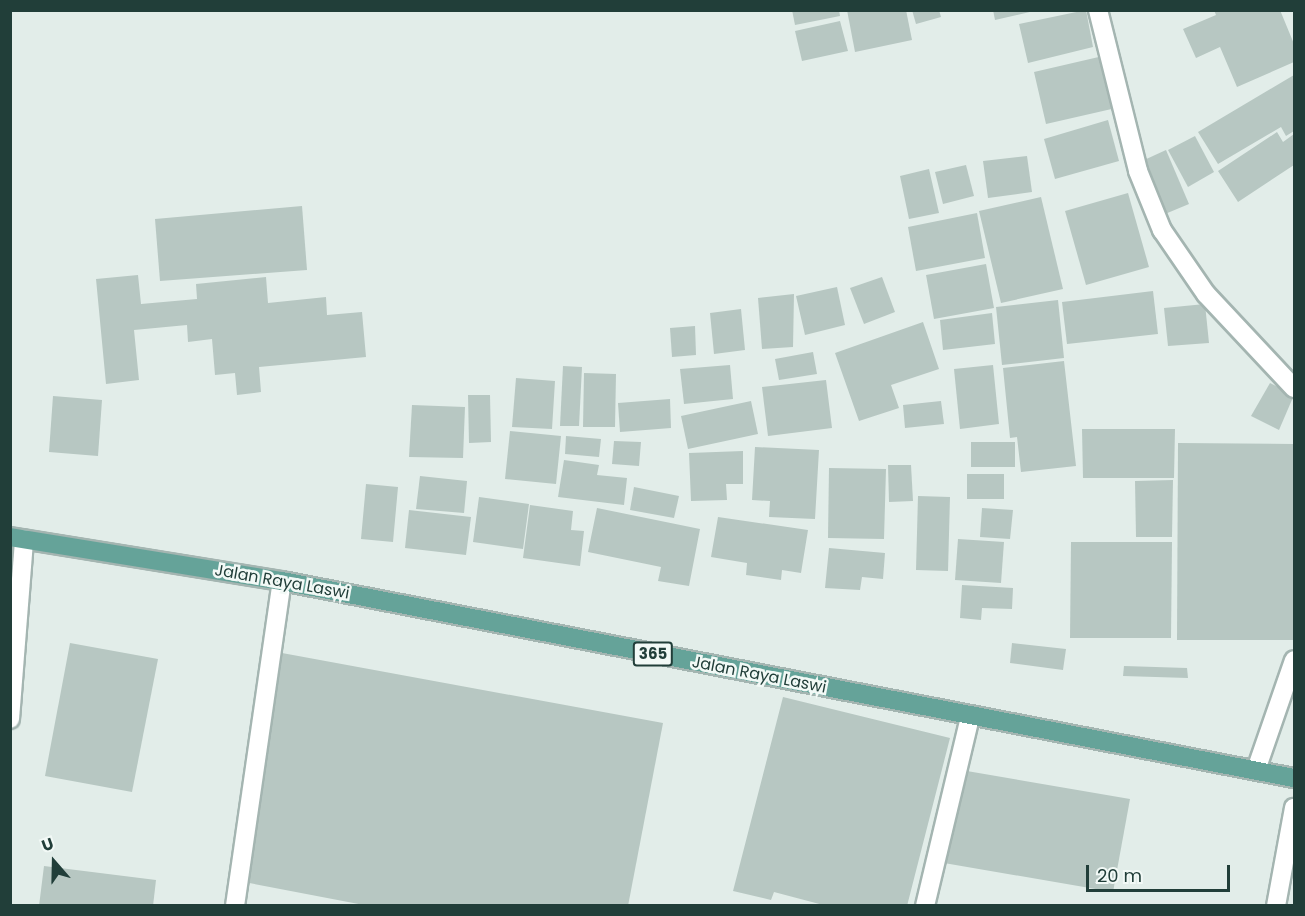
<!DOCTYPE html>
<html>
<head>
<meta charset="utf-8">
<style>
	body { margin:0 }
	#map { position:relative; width:1305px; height:916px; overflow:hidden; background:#e2ede9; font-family:Poppins,sans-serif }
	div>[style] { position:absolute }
	.building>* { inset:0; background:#b7c7c2 }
	.roads { filter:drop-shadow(2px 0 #a4b5b1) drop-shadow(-2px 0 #a4b5b1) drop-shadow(0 2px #a4b5b1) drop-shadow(0 -2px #a4b5b1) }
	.minor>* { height:18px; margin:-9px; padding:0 9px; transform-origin:9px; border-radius:9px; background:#fff }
	.major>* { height:18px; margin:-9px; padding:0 9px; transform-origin:9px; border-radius:9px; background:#65a399 }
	span { translate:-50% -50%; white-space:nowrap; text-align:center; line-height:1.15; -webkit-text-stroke:5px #f2f9f6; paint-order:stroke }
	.shield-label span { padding:2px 4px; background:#f2f9f6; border:2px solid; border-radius:4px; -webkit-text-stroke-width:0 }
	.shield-label { font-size:15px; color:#213e39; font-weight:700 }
	.street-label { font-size:16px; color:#213e39 }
	.frame { position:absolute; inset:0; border:12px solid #213e39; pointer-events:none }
	.north { position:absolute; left:24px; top:832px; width:60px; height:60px; -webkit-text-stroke:4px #f2f9f6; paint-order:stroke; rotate:340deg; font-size:16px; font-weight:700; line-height:24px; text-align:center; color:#213e39 }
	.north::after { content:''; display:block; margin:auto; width:21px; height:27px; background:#213e39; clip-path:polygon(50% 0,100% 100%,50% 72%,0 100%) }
	.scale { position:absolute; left:1086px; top:865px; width:144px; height:27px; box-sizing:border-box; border:3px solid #213e39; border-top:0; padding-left:8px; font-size:18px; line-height:21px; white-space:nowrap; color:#213e39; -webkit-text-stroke:4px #f2f9f6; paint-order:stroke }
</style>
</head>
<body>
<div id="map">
	<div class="building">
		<i style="clip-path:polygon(792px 10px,839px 10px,840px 16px,795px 25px)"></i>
		<i style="clip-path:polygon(847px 10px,906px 10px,912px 40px,855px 52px)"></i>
		<i style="clip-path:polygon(912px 10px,939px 10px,941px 17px,916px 24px)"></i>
		<i style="clip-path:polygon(993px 10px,1034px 10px,1034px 11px,995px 20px)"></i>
		<i style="clip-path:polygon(1086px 10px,1093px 47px,1028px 63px,1019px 24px)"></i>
		<i style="clip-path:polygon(1214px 10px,1280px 10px,1294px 44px,1294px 62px,1237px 87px,1220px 47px,1196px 58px,1183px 29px,1216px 15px)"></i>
		<i style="clip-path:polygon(840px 21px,848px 51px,802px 61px,795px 31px)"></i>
		<i style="clip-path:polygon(1103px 56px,1116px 108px,1046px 124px,1034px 72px)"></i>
		<i style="clip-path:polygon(1294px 75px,1294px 131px,1286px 136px,1281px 127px,1218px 164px,1198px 132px)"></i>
		<i style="clip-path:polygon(1108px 120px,1119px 161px,1055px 179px,1044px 139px)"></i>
		<i style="clip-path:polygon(1277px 132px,1283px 142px,1294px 134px,1294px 165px,1238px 202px,1218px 171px)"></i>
		<i style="clip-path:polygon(1195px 136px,1214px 172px,1188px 187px,1168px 150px)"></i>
		<i style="clip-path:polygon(1166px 150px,1189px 204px,1165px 214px,1142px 161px)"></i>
		<i style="clip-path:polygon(1027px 156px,1032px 192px,988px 198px,983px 161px)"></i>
		<i style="clip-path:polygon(966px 165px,974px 196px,943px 204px,935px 172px)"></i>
		<i style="clip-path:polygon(929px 169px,939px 213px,909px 219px,900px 176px)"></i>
		<i style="clip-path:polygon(1128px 193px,1149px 267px,1086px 285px,1065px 211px)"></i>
		<i style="clip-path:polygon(1041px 197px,1063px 289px,1001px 303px,979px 211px)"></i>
		<i style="clip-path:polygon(302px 206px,307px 270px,160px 281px,155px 219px)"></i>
		<i style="clip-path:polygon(977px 213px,985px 258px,916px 271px,908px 227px)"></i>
		<i style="clip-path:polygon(986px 264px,994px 308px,934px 319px,926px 275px)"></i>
		<i style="clip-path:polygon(138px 275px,141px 304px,197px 299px,196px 284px,266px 277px,268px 303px,326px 297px,327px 315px,362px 312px,366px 357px,259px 367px,261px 392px,237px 395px,235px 373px,215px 375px,212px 339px,188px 342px,187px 325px,134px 330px,139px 380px,106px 384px,96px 279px)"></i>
		<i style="clip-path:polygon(882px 277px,895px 312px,864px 324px,850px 288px)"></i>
		<i style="clip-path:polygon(837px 287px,845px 325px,805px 335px,796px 296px)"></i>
		<i style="clip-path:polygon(1153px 291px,1158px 334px,1067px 344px,1062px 302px)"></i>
		<i style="clip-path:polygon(794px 294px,793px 347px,762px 349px,758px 298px)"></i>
		<i style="clip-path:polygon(1058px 300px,1064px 358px,1002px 365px,996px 307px)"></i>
		<i style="clip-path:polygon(1205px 304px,1209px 343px,1168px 346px,1164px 308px)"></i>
		<i style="clip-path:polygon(741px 309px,745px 350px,714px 354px,710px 313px)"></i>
		<i style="clip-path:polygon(992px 313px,995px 344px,943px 350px,940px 320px)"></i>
		<i style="clip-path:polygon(923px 322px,939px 369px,891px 385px,899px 408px,859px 421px,835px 353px)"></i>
		<i style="clip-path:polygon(695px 326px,696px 355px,672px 357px,670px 328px)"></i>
		<i style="clip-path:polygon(813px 352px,817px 374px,779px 380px,775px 359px)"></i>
		<i style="clip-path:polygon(1064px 361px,1076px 466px,1021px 472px,1017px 437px,1010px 438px,1003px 368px)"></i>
		<i style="clip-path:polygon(730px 365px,733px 399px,684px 404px,680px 369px)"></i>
		<i style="clip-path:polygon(993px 365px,999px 424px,960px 429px,954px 369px)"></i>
		<i style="clip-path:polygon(563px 366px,582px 367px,579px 426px,560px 426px)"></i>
		<i style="clip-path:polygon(584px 373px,616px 374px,615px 427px,583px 427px)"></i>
		<i style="clip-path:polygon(516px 378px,555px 381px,552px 429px,512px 427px)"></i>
		<i style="clip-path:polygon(826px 380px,832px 428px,768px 436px,762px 387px)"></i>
		<i style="clip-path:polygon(1270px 383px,1294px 395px,1279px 430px,1251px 416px)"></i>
		<i style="clip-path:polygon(468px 395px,490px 395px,491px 442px,469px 443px)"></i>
		<i style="clip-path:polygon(53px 396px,102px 400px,98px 456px,49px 452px)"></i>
		<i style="clip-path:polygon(670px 399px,671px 428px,620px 432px,618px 403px)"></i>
		<i style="clip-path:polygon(751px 401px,758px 434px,688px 449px,681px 416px)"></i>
		<i style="clip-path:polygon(941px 401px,944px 424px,905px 428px,903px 405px)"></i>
		<i style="clip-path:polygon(412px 405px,465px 407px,463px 458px,409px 457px)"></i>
		<i style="clip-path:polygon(1082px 429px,1175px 429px,1174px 478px,1083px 478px)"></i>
		<i style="clip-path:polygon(510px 431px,561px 436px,556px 484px,505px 479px)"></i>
		<i style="clip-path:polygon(566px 436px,601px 439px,599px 457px,565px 454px)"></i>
		<i style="clip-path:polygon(614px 441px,641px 442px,639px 466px,612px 464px)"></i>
		<i style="clip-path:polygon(971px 442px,1015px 442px,1015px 467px,971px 467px)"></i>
		<i style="clip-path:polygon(1178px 443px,1294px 444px,1294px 640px,1177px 640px)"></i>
		<i style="clip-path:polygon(755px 447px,819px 450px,815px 519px,769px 517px,770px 501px,752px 500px)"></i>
		<i style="clip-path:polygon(743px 451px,743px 484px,726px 484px,727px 500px,691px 501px,689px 453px)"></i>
		<i style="clip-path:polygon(564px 460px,599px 465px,597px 475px,627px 478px,624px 505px,558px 497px)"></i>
		<i style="clip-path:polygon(888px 465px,911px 465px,913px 501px,889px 502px)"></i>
		<i style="clip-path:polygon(829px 468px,886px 469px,884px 539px,828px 538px)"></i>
		<i style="clip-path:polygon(967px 474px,1004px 474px,1004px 499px,967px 499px)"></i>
		<i style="clip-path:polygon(420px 476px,467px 481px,464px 513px,416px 509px)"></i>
		<i style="clip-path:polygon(1173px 480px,1172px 537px,1136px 537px,1135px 481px)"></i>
		<i style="clip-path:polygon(366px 484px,398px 487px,393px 542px,361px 539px)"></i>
		<i style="clip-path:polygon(634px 487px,679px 496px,674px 518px,630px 510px)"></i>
		<i style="clip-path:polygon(918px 496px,950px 497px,948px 571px,916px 570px)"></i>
		<i style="clip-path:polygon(479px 497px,529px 504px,523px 549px,473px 542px)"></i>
		<i style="clip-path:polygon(530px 505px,573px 511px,571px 530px,584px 531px,580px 566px,523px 558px)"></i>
		<i style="clip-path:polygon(597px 508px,700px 529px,689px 586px,658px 581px,661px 567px,588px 552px)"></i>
		<i style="clip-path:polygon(982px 508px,1013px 510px,1010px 539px,980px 537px)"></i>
		<i style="clip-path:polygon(409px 510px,471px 517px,466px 555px,405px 548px)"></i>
		<i style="clip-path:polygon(718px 517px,808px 530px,801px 573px,782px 570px,781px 580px,746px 575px,747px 563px,711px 557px)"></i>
		<i style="clip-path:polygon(958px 539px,1004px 542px,1001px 583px,955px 580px)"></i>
		<i style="clip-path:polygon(1071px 542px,1172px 542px,1171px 638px,1070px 638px)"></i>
		<i style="clip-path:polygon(829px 548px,885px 553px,883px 579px,862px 577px,860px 590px,825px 588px)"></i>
		<i style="clip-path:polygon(962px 585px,1013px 588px,1012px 609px,982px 608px,981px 620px,960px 618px)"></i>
		<i style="clip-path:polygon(70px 643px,158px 659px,132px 792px,45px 776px)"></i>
		<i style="clip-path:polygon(1012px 643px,1066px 649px,1063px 670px,1010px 663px)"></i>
		<i style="clip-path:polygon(282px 653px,663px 723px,628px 906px,369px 906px,239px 881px)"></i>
		<i style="clip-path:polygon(1124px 666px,1187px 668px,1188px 678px,1123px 676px)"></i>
		<i style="clip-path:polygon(783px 697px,950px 738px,907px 906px,827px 906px,774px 892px,771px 900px,733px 891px)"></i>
		<i style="clip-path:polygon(961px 770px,1130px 799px,1113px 892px,944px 863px)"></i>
		<i style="clip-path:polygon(44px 866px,156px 880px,153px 906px,39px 906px)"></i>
	</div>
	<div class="roads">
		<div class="minor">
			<i style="left:1098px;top:10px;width:166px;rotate:76deg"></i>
			<i style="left:1138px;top:171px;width:64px;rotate:67.9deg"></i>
			<i style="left:1162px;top:230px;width:78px;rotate:55.5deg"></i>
			<i style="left:1206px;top:294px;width:129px;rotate:46.9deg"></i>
			<i style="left:10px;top:719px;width:180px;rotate:-85.5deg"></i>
			<i style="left:1256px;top:770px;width:116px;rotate:-70.9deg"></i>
			<i style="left:235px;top:906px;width:328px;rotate:-81.8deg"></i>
			<i style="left:925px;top:906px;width:194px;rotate:-76.6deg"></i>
			<i style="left:1276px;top:906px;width:100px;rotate:-79.6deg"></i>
		</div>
		<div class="major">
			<i style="left:10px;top:537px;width:276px;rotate:9.2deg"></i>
			<i style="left:282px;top:581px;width:1031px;rotate:11.02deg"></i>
		</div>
	</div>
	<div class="shield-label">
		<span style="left:653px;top:654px">365</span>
	</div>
	<div class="street-label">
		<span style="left:282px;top:582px;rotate:10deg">Jalan Raya Laswi</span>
		<span style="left:759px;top:675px;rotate:11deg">Jalan Raya Laswi</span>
	</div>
	<div class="frame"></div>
	<div class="north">U</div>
	<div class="scale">20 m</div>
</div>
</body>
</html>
